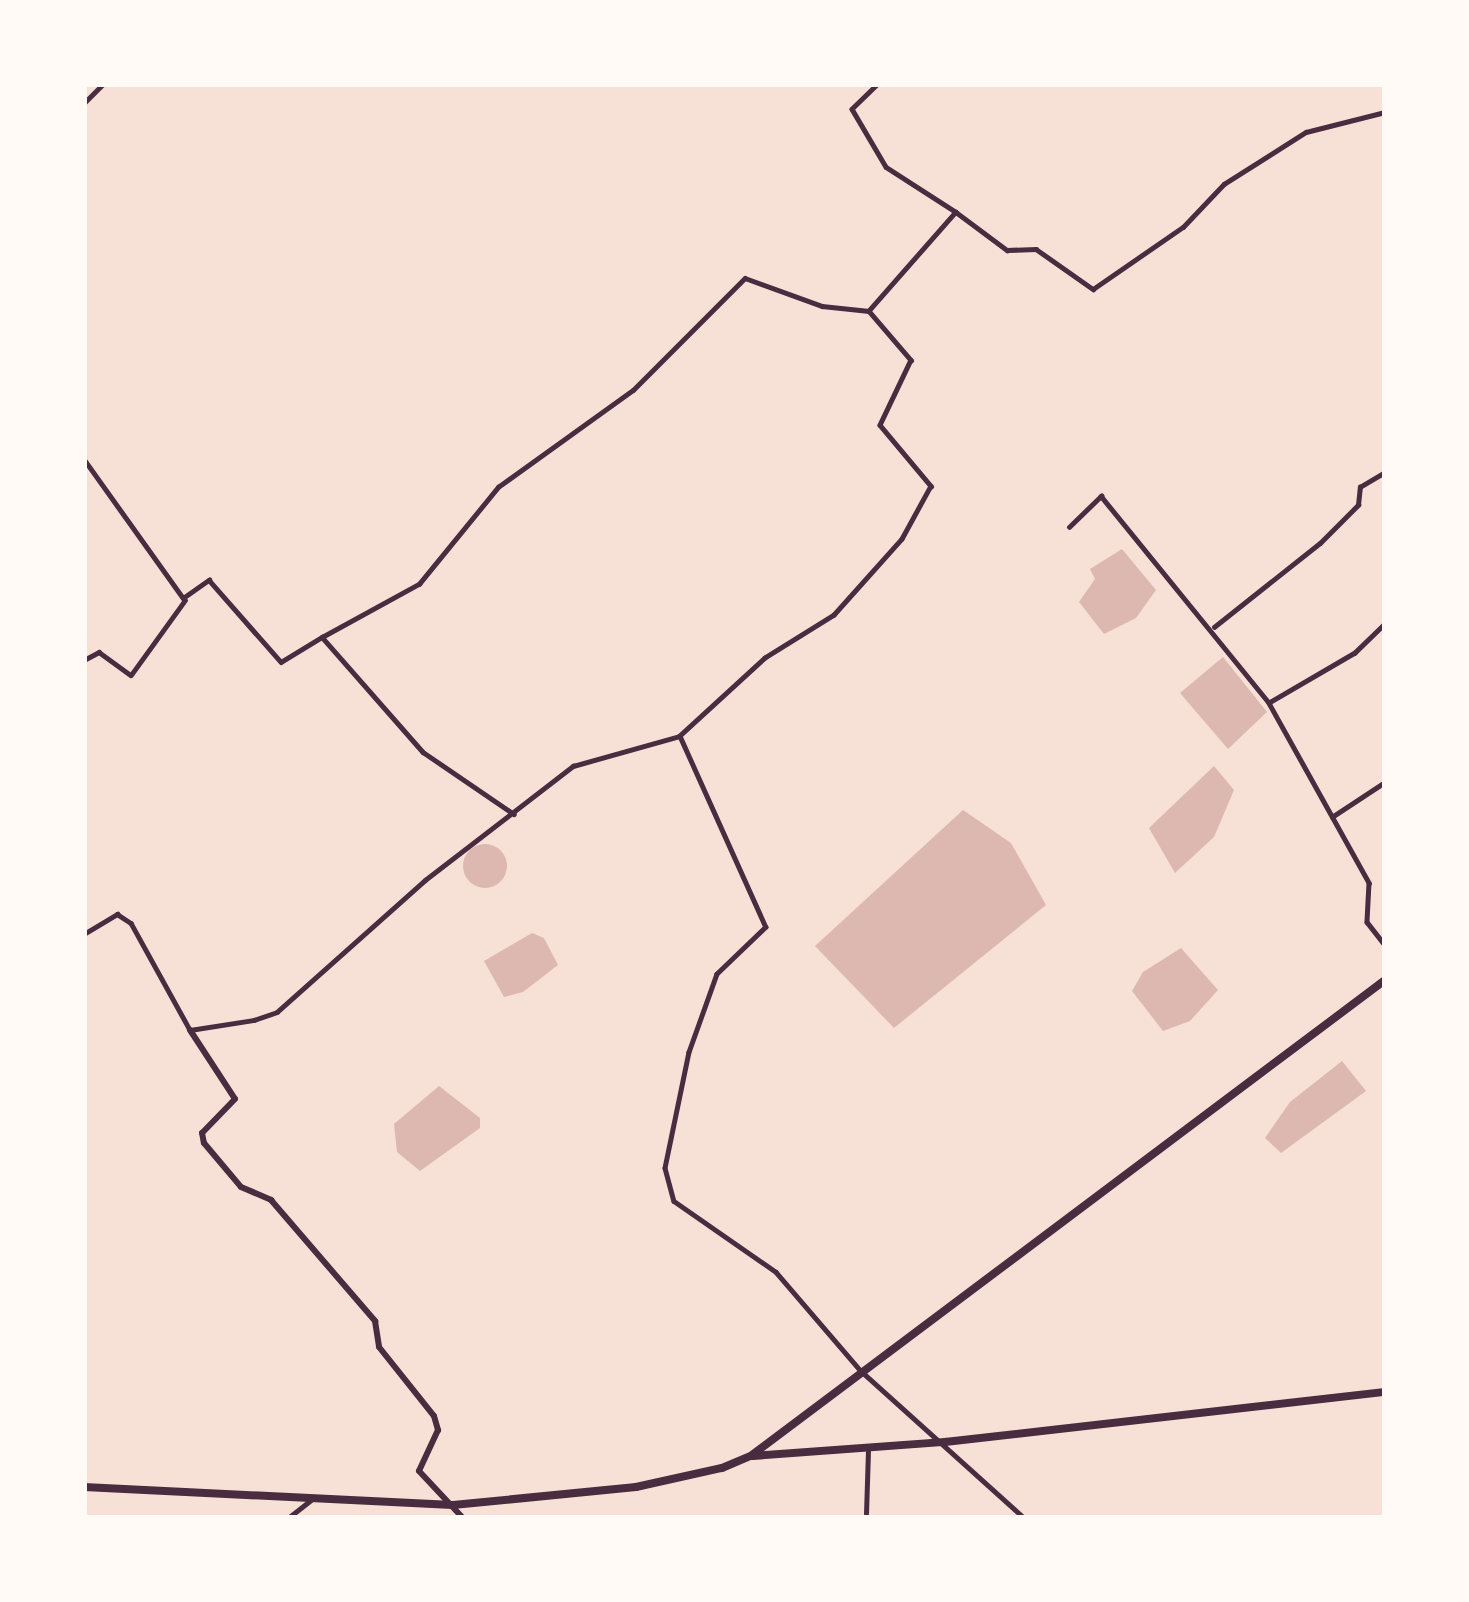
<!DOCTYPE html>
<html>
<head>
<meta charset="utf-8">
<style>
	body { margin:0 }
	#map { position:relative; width:1469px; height:1602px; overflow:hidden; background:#f7e1d7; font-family:"Zilla Slab",serif }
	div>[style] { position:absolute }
	.water>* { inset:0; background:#dcb8b0 }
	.round { border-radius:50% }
	.minor>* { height:4.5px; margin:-2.25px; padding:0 2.25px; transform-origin:2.25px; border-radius:2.25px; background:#4a2c40 }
	.tertiary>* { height:6px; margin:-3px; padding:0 3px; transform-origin:3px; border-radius:3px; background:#4a2c40 }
	.primary>* { height:8px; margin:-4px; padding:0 4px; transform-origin:4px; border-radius:4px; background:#4a2c40 }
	span { translate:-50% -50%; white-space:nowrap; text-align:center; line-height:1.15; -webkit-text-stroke:10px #fffaf5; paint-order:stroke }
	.frame { position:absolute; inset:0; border:87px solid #fffaf5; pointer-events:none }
</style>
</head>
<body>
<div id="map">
	<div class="water">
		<i style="clip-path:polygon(1122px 549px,1156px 590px,1136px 618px,1104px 634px,1079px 602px,1095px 579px,1090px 569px)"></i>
		<i style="clip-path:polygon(1223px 657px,1267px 712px,1228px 749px,1180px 693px)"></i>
		<i style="clip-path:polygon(1214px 766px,1234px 790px,1214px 837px,1175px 873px,1149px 828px)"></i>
		<i style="clip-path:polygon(963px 810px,1011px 843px,1046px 905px,894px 1028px,815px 946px)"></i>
		<i class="round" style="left:463px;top:844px;width:44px;height:44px"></i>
		<i style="clip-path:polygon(532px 933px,544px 938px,558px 965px,523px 992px,504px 997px,484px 961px)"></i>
		<i style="clip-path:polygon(1181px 948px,1218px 990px,1190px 1021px,1163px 1031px,1132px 991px,1143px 972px)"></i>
		<i style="clip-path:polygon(1342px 1061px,1366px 1091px,1281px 1153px,1265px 1138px,1290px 1102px)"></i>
		<i style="clip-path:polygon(439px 1086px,480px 1118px,480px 1128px,420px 1171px,397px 1152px,394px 1124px)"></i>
	</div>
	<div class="minor">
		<i style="left:878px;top:84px;width:36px;rotate:136deg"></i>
		<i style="left:852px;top:109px;width:67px;rotate:59.6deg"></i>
		<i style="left:886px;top:167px;width:83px;rotate:32.7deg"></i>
		<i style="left:956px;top:212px;width:132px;rotate:131.3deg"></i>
		<i style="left:869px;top:311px;width:65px;rotate:49.4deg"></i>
		<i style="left:911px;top:360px;width:72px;rotate:115.5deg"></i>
		<i style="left:880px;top:425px;width:80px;rotate:50.1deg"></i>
		<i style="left:931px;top:486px;width:60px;rotate:118.7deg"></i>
		<i style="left:902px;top:539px;width:102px;rotate:131.8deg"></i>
		<i style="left:834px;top:615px;width:81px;rotate:148.1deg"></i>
		<i style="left:765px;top:658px;width:115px;rotate:137.5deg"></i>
		<i style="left:680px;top:736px;width:209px;rotate:65.8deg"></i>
		<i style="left:766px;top:927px;width:68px;rotate:136.2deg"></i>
		<i style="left:717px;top:974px;width:83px;rotate:109.7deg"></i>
		<i style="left:689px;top:1052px;width:118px;rotate:101.7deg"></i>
		<i style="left:665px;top:1168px;width:34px;rotate:75deg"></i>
		<i style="left:674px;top:1201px;width:124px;rotate:34.8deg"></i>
		<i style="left:776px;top:1272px;width:130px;rotate:49.4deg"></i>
		<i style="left:861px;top:1371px;width:219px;rotate:42deg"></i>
		<i style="left:84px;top:103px;width:27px;rotate:-45deg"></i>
		<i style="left:956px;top:212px;width:64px;rotate:36.7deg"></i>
		<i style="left:1007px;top:250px;width:29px;rotate:-2deg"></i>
		<i style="left:1036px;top:249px;width:70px;rotate:35.1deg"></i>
		<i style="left:1093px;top:289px;width:109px;rotate:-34.6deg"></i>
		<i style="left:1183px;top:227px;width:59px;rotate:-46.4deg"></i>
		<i style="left:1224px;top:184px;width:97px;rotate:-32.4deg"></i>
		<i style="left:1306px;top:132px;width:81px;rotate:-14.2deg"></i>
		<i style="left:84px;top:459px;width:171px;rotate:54.5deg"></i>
		<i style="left:183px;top:598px;width:32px;rotate:-35deg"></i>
		<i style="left:209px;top:580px;width:109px;rotate:48.7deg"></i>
		<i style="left:281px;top:662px;width:48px;rotate:-31.4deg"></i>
		<i style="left:322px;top:637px;width:153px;rotate:48.7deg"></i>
		<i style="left:423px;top:752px;width:110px;rotate:34.3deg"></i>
		<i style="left:1069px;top:527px;width:45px;rotate:-44.1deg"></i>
		<i style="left:1101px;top:496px;width:267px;rotate:50.9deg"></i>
		<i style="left:1385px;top:624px;width:42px;rotate:136deg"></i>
		<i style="left:1355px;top:653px;width:99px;rotate:149.8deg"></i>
		<i style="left:1269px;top:703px;width:206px;rotate:60.9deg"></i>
		<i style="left:1369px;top:883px;width:39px;rotate:93deg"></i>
		<i style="left:1367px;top:922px;width:29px;rotate:52deg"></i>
		<i style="left:1214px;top:627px;width:135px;rotate:-38.4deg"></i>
		<i style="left:1320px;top:543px;width:54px;rotate:-45deg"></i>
		<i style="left:1358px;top:505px;width:18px;rotate:-84deg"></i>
		<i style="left:1360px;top:487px;width:29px;rotate:-31deg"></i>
		<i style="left:322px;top:637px;width:111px;rotate:-28.7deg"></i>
		<i style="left:419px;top:584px;width:125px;rotate:-50.8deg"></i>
		<i style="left:498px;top:487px;width:166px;rotate:-35.7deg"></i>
		<i style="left:633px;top:390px;width:158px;rotate:-45deg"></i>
		<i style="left:745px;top:278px;width:82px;rotate:20deg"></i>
		<i style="left:822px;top:306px;width:47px;rotate:6.1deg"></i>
		<i style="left:84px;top:660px;width:17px;rotate:-28deg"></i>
		<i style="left:99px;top:652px;width:39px;rotate:36deg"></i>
		<i style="left:131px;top:675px;width:92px;rotate:-54.2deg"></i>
		<i style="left:1332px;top:817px;width:64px;rotate:-33.4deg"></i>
		<i style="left:84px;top:934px;width:39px;rotate:-31deg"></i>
		<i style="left:117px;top:914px;width:17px;rotate:33deg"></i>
		<i style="left:131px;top:923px;width:122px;rotate:61.1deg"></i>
		<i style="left:190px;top:1030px;width:65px;rotate:-8.9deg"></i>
		<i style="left:254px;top:1020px;width:24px;rotate:-19deg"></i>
		<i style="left:277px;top:1012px;width:198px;rotate:-41.7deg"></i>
		<i style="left:425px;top:880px;width:187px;rotate:-37.6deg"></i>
		<i style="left:573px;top:766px;width:111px;rotate:-15.7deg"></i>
		<i style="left:866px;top:1514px;width:65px;rotate:-88.2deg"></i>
		<i style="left:288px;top:1518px;width:29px;rotate:-38deg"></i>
	</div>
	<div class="tertiary">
		<i style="left:190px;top:1030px;width:82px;rotate:56.9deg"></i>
		<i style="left:235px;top:1099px;width:47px;rotate:134.1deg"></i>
		<i style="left:202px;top:1133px;width:10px;rotate:79deg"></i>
		<i style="left:204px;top:1143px;width:57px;rotate:49.9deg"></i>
		<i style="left:241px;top:1187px;width:33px;rotate:23deg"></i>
		<i style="left:271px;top:1200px;width:160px;rotate:49.3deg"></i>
		<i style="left:375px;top:1321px;width:26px;rotate:81deg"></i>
		<i style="left:379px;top:1347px;width:88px;rotate:51.4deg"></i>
		<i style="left:434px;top:1416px;width:15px;rotate:74deg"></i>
		<i style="left:438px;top:1430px;width:45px;rotate:114.9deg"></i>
		<i style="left:419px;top:1471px;width:64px;rotate:46.9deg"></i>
	</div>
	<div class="primary">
		<i style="left:753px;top:1456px;width:193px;rotate:-4.2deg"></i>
		<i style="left:945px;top:1442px;width:443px;rotate:-6.5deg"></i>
		<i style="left:84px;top:1487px;width:369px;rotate:2.8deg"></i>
		<i style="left:453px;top:1505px;width:184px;rotate:-5.6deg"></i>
		<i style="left:636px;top:1487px;width:88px;rotate:-12.5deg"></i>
		<i style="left:722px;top:1468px;width:33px;rotate:-23deg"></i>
		<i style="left:752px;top:1455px;width:791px;rotate:-36.88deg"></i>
	</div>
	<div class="frame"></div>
</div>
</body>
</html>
